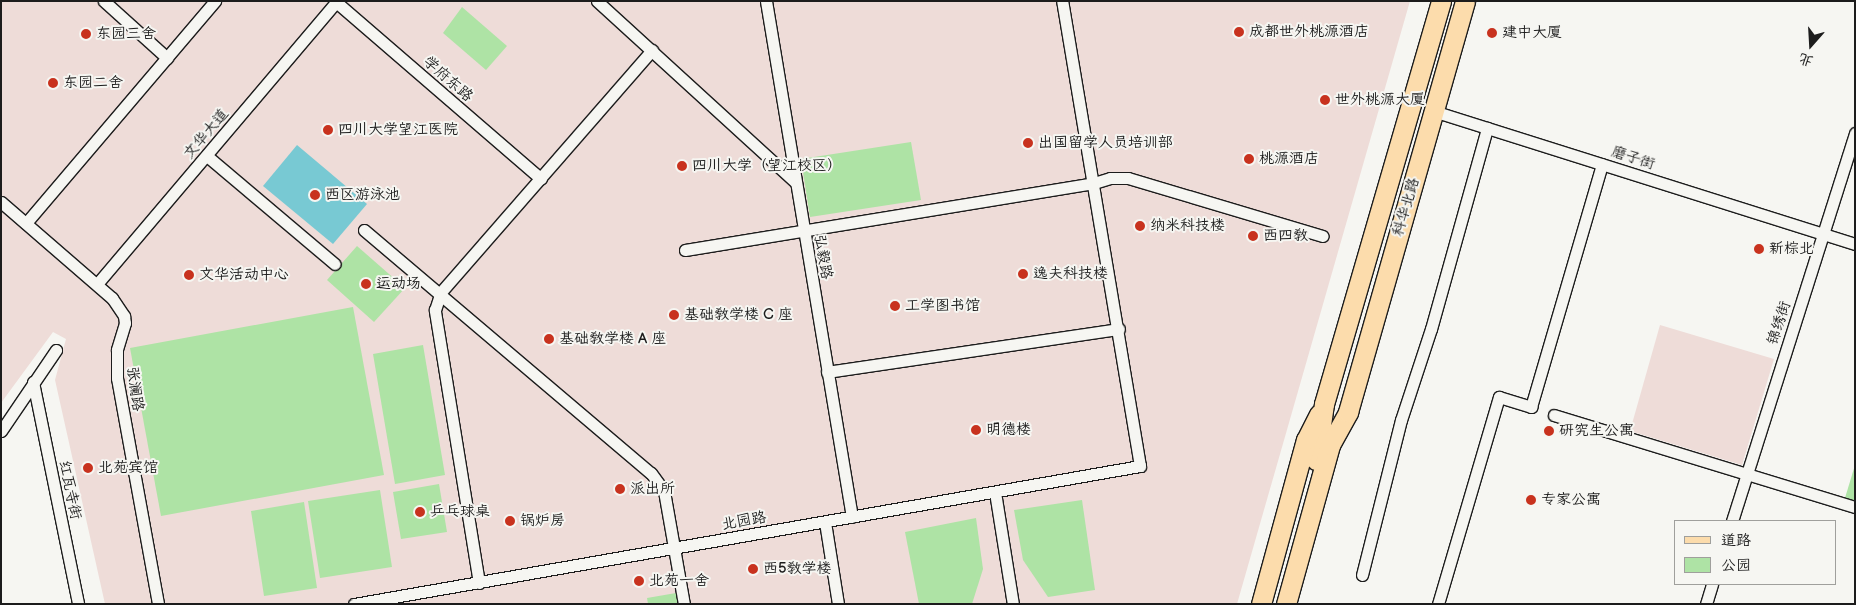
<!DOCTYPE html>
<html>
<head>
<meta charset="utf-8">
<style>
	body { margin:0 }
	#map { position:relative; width:1856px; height:605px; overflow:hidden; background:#f6f6f2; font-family:"Balsamiq Sans","LXGW WenKai TC",sans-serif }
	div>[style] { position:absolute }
	.built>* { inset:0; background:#eedcd8 }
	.green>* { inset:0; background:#aee3a5 }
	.water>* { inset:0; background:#78c9d3 }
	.roads { filter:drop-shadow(1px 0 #1c1c1c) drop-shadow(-1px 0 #1c1c1c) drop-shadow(0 1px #1c1c1c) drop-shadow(0 -1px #1c1c1c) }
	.minor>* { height:11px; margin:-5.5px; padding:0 5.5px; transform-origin:5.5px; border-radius:5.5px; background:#f6f6f2 }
	.primary>* { height:19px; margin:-9.5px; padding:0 9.5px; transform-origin:9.5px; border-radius:9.5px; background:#fcdcac }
	.dots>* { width:14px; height:14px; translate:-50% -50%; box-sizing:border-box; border:2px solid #f6f6f2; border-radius:50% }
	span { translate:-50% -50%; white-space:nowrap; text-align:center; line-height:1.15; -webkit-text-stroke:4px #f6f6f2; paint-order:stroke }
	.poi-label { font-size:15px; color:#1c1c1c }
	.left { translate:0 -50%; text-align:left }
	.street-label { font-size:15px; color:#1c1c1c }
	.frame { position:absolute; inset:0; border:2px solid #1c1c1c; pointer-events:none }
	.legend { position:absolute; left:1674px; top:520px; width:162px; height:65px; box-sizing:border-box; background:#f6f6f2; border:1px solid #9f9f9c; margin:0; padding:6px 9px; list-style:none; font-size:15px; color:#1c1c1c }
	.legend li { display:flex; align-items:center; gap:10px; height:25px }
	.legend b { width:25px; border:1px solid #9f9f9c }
	.north { position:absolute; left:1786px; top:20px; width:50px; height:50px; -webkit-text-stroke:4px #f6f6f2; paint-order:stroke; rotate:199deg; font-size:14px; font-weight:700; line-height:20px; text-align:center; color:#1c1c1c }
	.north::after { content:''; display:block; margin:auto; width:18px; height:22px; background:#1c1c1c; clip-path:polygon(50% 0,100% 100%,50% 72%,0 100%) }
</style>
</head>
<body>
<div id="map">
	<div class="built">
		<i style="clip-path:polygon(1px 1px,1410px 1px,1237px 604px,105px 604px,55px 380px,66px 339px,53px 332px,1px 403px)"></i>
		<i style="clip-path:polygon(1660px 325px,1774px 359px,1742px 465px,1630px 431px)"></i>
	</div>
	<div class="green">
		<i style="clip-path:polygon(462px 7px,507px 46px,486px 70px,443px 33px)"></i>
		<i style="clip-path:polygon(911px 142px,921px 200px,810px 217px,801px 159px)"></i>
		<i style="clip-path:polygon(357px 246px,405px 288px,374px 322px,327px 280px)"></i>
		<i style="clip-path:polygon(353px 307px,384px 475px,161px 516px,130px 348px)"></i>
		<i style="clip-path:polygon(423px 345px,445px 475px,395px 484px,373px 354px)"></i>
		<i style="clip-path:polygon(1855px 465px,1855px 501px,1845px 498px)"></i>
		<i style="clip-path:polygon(439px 484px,447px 532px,401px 539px,393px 492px)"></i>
		<i style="clip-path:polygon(380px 490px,392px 567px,320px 578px,308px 501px)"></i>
		<i style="clip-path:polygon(1082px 500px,1095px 590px,1048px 597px,1023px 560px,1014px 510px)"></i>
		<i style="clip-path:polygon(304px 502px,317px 588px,264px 596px,251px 511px)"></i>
		<i style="clip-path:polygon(976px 518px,983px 569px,972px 604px,919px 604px,905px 532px)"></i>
		<i style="clip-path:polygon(676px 593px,678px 604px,648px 604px,647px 598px)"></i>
	</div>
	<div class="water">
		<i style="clip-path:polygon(297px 145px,367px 204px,333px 244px,263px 186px)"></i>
	</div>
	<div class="roads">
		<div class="minor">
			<i style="left:104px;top:1px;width:85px;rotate:42.1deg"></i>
			<i style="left:335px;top:1px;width:272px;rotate:40.8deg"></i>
			<i style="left:597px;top:1px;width:268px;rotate:42.4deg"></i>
			<i style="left:766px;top:1px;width:523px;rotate:80.54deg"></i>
			<i style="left:1433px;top:111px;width:442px;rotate:17.5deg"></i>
			<i style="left:207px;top:156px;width:167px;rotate:40.2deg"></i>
			<i style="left:1px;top:202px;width:147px;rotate:40.9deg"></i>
			<i style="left:112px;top:298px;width:22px;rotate:56deg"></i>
			<i style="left:124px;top:316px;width:7px;rotate:82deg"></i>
			<i style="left:125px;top:323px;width:28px;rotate:107deg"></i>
			<i style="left:117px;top:350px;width:28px;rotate:90deg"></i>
			<i style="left:117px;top:378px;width:230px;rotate:79.7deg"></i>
			<i style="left:26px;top:223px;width:292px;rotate:-49.6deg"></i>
			<i style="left:364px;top:230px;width:376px;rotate:40.3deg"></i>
			<i style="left:651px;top:473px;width:22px;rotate:54deg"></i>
			<i style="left:664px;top:491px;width:115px;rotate:80deg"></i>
			<i style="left:685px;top:250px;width:414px;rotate:-9.3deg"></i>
			<i style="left:1094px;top:183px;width:17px;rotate:-17deg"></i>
			<i style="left:1110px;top:178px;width:18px"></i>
			<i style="left:1128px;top:178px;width:203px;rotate:16.6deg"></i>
			<i style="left:97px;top:284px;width:371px;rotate:-49.7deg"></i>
			<i style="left:827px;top:372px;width:295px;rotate:-8.4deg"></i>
			<i style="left:33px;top:382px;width:227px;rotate:78.5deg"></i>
			<i style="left:1554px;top:415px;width:315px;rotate:17deg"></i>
			<i style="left:1px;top:431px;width:98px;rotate:-55.8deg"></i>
			<i style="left:995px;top:492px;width:113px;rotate:80.9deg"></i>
			<i style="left:1732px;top:521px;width:407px;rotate:-72.4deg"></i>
			<i style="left:825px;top:522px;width:83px;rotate:81deg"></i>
			<i style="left:1362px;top:575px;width:160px;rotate:-75.9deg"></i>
			<i style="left:1401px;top:420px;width:96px;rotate:-71.8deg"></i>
			<i style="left:1431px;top:329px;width:209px;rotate:-74.4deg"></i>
			<i style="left:479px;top:583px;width:277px;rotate:-99.2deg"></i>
			<i style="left:435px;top:310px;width:19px;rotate:-72deg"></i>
			<i style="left:441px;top:292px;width:321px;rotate:-48.9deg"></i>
			<i style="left:354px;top:604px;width:798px;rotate:-9.96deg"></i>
			<i style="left:1140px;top:466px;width:471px;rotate:-99.5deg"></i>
			<i style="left:1438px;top:604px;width:216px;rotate:-73.6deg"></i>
			<i style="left:1499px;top:397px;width:34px;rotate:17deg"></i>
			<i style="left:1531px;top:407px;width:253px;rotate:-73.7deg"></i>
			<i style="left:1706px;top:604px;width:21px;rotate:-73deg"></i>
		</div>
		<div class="primary">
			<i style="left:1316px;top:460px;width:57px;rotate:-81.9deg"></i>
			<i style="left:1324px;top:404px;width:420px;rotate:-73.8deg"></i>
			<i style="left:1261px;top:604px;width:170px;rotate:-74.7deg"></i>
			<i style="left:1306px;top:440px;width:29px;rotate:-63deg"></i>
			<i style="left:1286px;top:604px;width:165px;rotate:-74.5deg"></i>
			<i style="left:1330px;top:445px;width:38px;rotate:-61deg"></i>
			<i style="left:1348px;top:412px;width:427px;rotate:-74.1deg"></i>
		</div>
	</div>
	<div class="dots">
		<i style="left:1239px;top:32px;background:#c8321e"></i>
		<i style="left:1492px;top:33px;background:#c8321e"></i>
		<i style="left:86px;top:34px;background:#c8321e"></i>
		<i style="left:53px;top:83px;background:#c8321e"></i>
		<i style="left:1325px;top:100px;background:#c8321e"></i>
		<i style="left:328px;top:130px;background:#c8321e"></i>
		<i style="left:1028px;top:143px;background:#c8321e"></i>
		<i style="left:1249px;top:159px;background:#c8321e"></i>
		<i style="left:682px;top:166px;background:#c8321e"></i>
		<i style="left:315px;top:195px;background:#c8321e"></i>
		<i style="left:1140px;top:226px;background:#c8321e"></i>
		<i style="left:1253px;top:236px;background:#c8321e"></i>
		<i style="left:1759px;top:249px;background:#c8321e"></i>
		<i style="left:1023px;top:274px;background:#c8321e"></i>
		<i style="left:189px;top:275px;background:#c8321e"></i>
		<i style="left:366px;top:284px;background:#c8321e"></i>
		<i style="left:895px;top:306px;background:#c8321e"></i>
		<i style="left:674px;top:315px;background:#c8321e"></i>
		<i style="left:549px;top:339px;background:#c8321e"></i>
		<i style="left:976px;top:430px;background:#c8321e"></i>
		<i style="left:1549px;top:431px;background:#c8321e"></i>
		<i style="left:88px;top:468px;background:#c8321e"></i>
		<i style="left:620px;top:489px;background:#c8321e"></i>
		<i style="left:1531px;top:500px;background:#c8321e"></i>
		<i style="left:420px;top:512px;background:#c8321e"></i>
		<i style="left:510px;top:521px;background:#c8321e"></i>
		<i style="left:753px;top:569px;background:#c8321e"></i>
		<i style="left:639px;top:581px;background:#c8321e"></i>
	</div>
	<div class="poi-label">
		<span class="left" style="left:1249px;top:32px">成都世外桃源酒店</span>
		<span class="left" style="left:1502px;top:33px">建中大厦</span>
		<span class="left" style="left:96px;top:34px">东园三舍</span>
		<span class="left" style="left:63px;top:83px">东园二舍</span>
		<span class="left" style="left:1335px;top:100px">世外桃源大厦</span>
		<span class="left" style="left:338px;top:130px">四川大学望江医院</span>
		<span class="left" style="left:1038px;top:143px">出国留学人员培训部</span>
		<span class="left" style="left:1259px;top:159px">桃源酒店</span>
		<span class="left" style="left:692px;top:166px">四川大学（望江校区）</span>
		<span class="left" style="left:325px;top:195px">西区游泳池</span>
		<span class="left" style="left:1150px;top:226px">纳米科技楼</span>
		<span class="left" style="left:1263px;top:236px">西四教</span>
		<span class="left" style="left:1769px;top:249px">新棕北</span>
		<span class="left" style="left:1033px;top:274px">逸夫科技楼</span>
		<span class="left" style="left:199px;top:275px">文华活动中心</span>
		<span class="left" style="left:376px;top:284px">运动场</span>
		<span class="left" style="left:905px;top:306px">工学图书馆</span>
		<span class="left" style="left:684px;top:315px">基础教学楼 C 座</span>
		<span class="left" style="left:559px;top:339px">基础教学楼 A 座</span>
		<span class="left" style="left:986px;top:430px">明德楼</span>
		<span class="left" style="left:1559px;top:431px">研究生公寓</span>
		<span class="left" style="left:98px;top:468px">北苑宾馆</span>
		<span class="left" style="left:630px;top:489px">派出所</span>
		<span class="left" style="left:1541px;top:500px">专家公寓</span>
		<span class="left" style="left:430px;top:512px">乒乓球桌</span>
		<span class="left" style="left:520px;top:521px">锅炉房</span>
		<span class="left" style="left:763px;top:569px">西5教学楼</span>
		<span class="left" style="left:649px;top:581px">北苑一舍</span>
	</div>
	<div class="street-label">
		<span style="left:448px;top:79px;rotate:41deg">学府东路</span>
		<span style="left:206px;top:134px;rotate:-50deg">文华大道</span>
		<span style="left:1633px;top:158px;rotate:18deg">磨子街</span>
		<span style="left:1406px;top:207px;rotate:-74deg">科华北路</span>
		<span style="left:823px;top:257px;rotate:80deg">弘毅路</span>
		<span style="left:1779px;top:323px;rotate:-72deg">锦绣街</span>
		<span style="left:135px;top:389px;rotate:82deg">张澜路</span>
		<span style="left:70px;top:490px;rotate:78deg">红瓦寺街</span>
		<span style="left:744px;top:521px;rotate:-10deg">北园路</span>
	</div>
	<div class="frame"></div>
	<ul class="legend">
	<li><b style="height:6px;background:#fcdcac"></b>道路</li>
	<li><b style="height:14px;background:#aee3a5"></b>公园</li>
	</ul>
	<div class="north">北</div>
</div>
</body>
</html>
